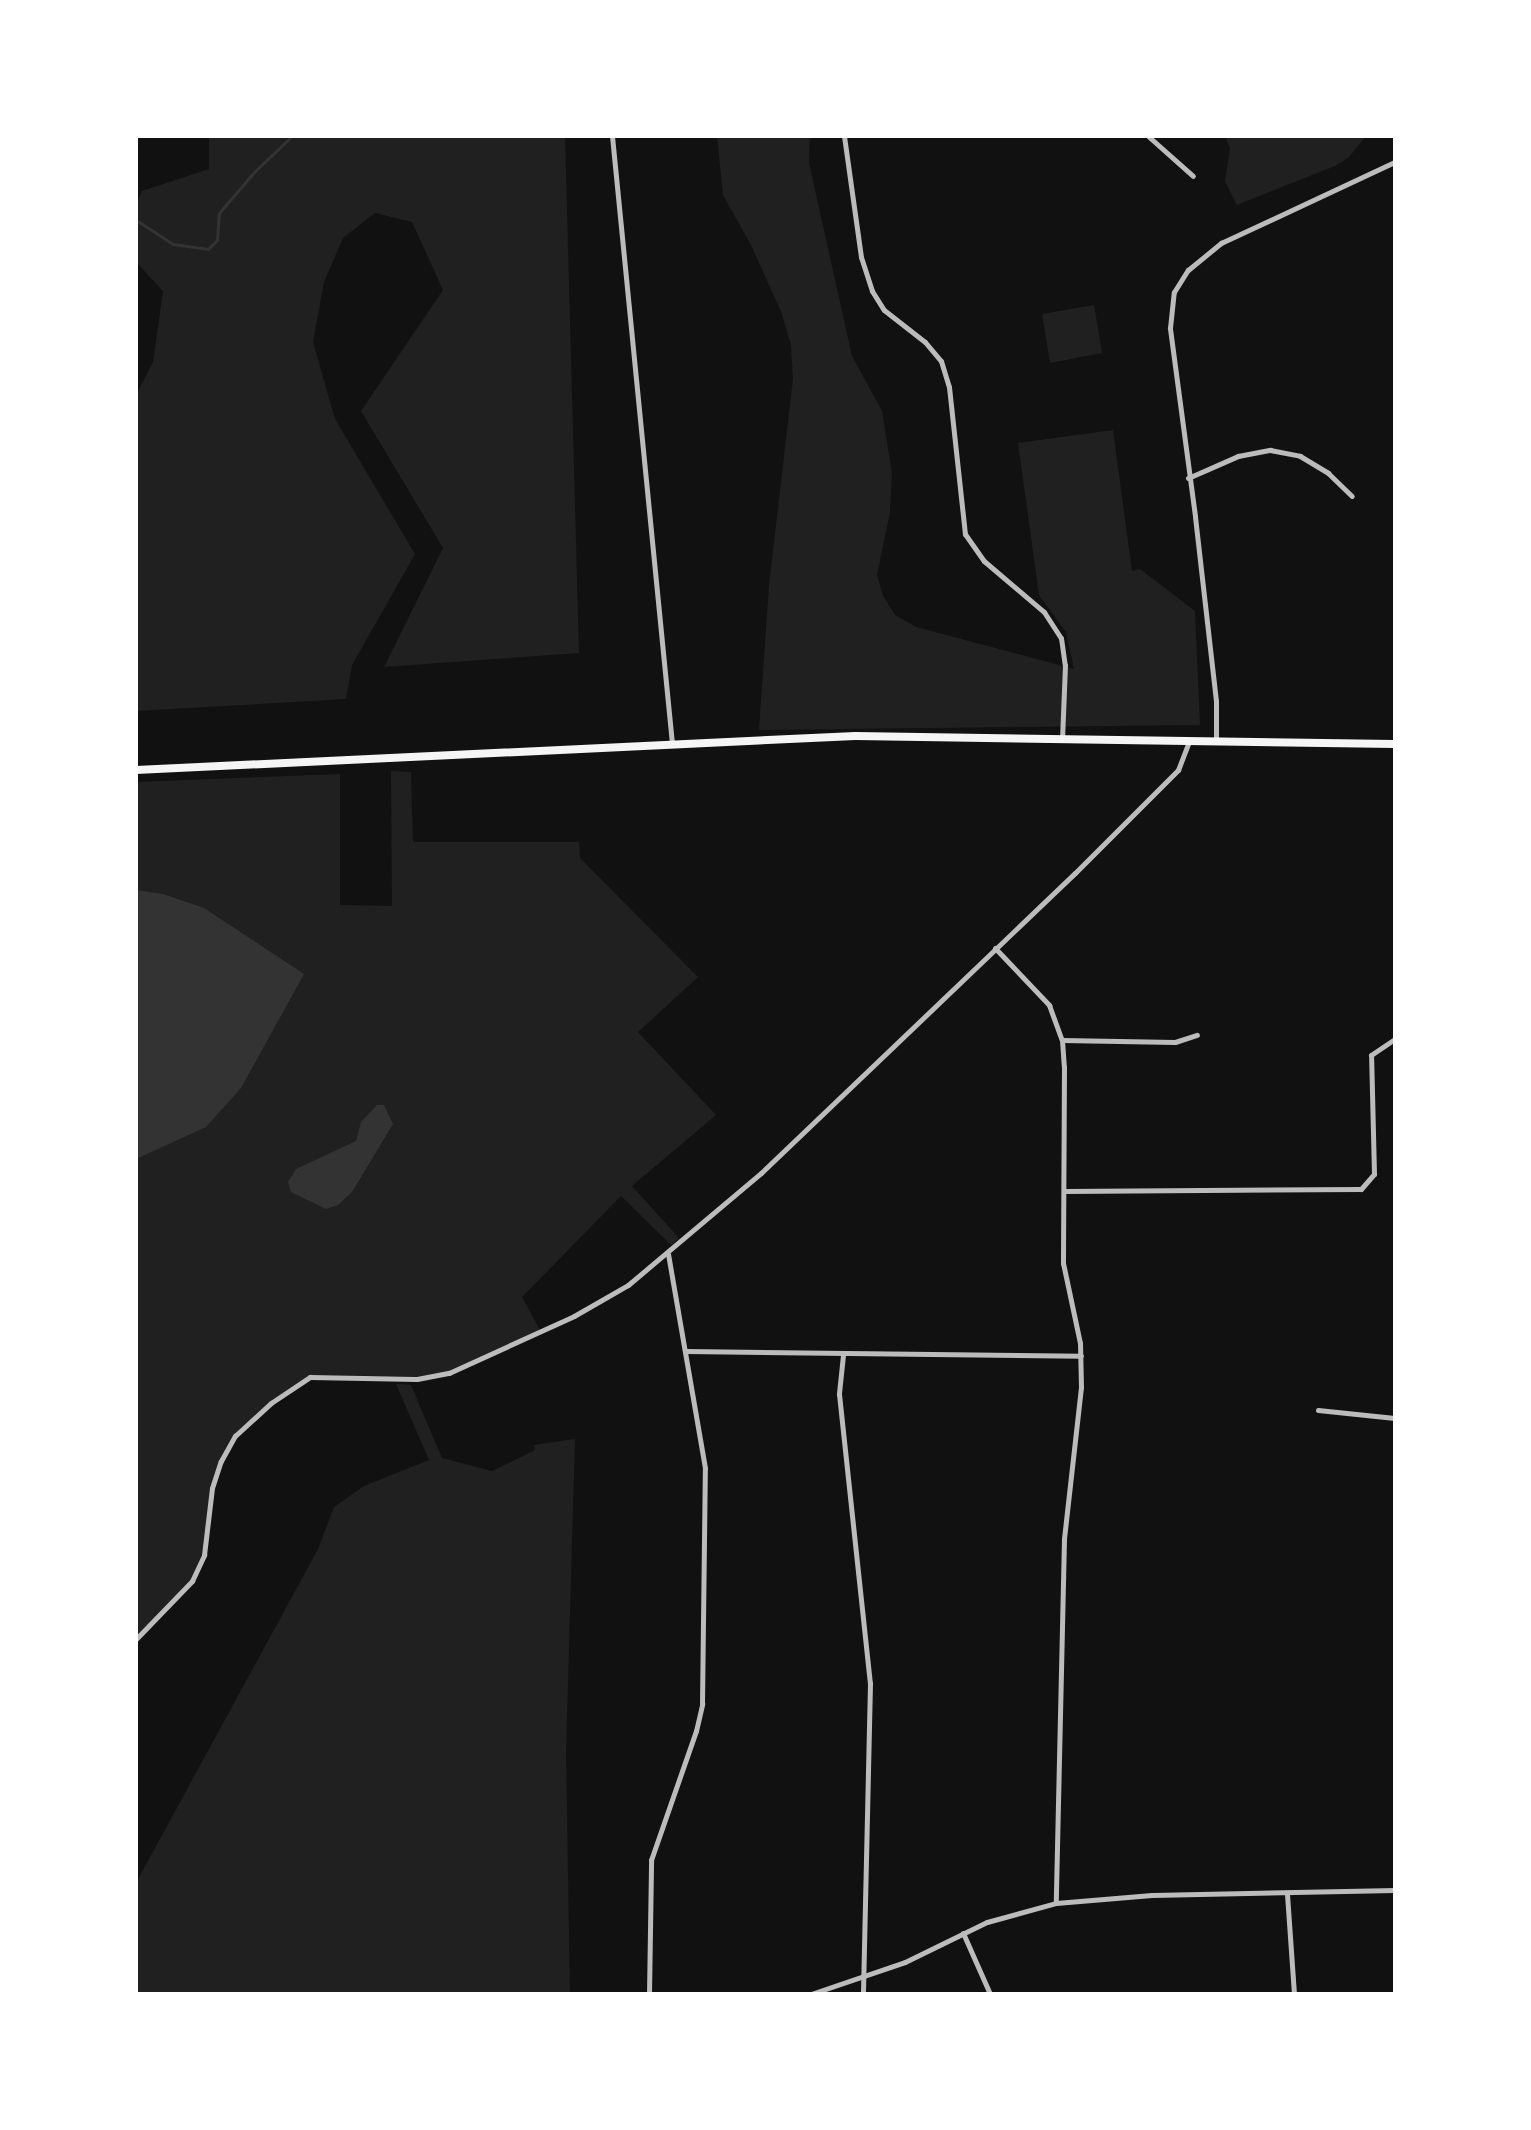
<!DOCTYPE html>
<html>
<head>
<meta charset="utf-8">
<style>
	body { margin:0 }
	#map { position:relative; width:1531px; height:2130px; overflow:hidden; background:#111; font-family:"Fira Sans Condensed",sans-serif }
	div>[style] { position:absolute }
	.green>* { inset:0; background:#202020 }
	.water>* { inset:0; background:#333 }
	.stream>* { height:3px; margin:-1.5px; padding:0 1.5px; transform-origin:1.5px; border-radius:1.5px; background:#333 }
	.minor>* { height:5px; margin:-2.5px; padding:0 2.5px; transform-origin:2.5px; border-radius:2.5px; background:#bcbcbc }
	.secondary>* { height:8px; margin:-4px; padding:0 4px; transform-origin:4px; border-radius:4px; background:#f5f5f5 }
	span { translate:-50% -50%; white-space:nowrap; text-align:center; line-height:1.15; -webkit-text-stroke:8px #fff; paint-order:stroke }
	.frame { position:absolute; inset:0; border:138px solid #fff; pointer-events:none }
</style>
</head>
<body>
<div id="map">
	<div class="green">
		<i style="clip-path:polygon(209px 136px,565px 136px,579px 653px,384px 667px,443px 548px,361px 411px,443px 290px,412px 222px,375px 213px,343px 238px,324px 282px,313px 342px,335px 419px,415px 554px,352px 665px,346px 699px,136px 711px,136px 395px,153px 362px,163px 291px,136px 262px,136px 205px,142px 191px,209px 169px)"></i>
		<i style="clip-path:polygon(717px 136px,810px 136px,809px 163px,852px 356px,882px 411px,892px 473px,890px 512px,877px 575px,883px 596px,895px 615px,916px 627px,1074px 669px,1066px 632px,1039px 595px,1018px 443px,1113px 430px,1132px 571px,1140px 569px,1195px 611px,1200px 725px,759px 730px,769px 585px,793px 379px,791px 345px,782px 314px,751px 245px,723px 195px)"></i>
		<i style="clip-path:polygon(1225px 136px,1366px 136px,1349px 157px,1335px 166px,1237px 205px,1225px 181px,1230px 148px)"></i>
		<i style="clip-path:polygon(1094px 305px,1102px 353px,1050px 363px,1042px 314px)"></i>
		<i style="clip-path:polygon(391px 771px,411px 772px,413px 842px,579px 842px,580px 858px,698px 977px,638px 1032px,716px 1115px,632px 1186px,679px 1238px,671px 1245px,621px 1196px,522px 1297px,541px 1332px,469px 1366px,433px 1377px,324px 1375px,300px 1382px,271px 1403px,235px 1436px,216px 1475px,207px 1539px,192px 1581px,136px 1639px,136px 782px,340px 774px,340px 905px,392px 906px)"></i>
		<i style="clip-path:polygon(396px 1384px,411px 1385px,442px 1458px,492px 1471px,535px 1450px,534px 1445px,575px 1439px,566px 1752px,570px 1994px,136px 1994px,136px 1883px,318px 1549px,334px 1507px,364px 1486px,429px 1460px)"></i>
	</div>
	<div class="water">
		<i style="clip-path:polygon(136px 890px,163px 894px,204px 908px,304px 974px,241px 1088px,206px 1127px,136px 1159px)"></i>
		<i style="clip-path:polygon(377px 1105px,384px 1105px,393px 1124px,352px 1192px,338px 1205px,326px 1209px,291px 1192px,288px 1182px,296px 1169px,356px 1141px,361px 1122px)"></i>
	</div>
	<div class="stream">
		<i style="left:136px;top:220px;width:44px;rotate:33deg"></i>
		<i style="left:173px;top:244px;width:35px;rotate:8deg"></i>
		<i style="left:208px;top:249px;width:13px;rotate:-45deg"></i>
		<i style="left:217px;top:240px;width:27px;rotate:-86deg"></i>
		<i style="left:219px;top:213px;width:55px;rotate:-49.4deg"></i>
		<i style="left:255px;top:171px;width:51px;rotate:-43.4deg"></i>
	</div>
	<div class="minor">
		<i style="left:612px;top:136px;width:611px;rotate:84.36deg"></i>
		<i style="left:844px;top:136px;width:122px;rotate:82deg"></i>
		<i style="left:861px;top:257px;width:36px;rotate:72deg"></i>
		<i style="left:872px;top:291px;width:22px;rotate:58deg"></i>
		<i style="left:884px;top:310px;width:52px;rotate:38deg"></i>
		<i style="left:925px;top:342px;width:25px;rotate:50deg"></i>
		<i style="left:941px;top:361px;width:27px;rotate:73deg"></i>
		<i style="left:949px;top:387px;width:148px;rotate:83.8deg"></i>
		<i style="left:965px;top:534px;width:33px;rotate:55deg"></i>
		<i style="left:984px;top:561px;width:79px;rotate:40.4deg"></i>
		<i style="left:1044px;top:612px;width:31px;rotate:57deg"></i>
		<i style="left:1061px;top:638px;width:27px;rotate:82deg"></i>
		<i style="left:1065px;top:665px;width:74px;rotate:92.3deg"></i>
		<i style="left:1148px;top:136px;width:60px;rotate:41.6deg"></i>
		<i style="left:1188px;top:478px;width:55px;rotate:-23.7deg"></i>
		<i style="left:1238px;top:456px;width:33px;rotate:-11deg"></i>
		<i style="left:1270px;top:450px;width:31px;rotate:11deg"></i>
		<i style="left:1300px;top:456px;width:33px;rotate:31deg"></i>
		<i style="left:1328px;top:473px;width:33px;rotate:44deg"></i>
		<i style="left:1216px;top:741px;width:40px;rotate:-90deg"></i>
		<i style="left:1216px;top:701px;width:186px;rotate:-96.5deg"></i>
		<i style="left:1195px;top:516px;width:190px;rotate:-97.6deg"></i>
		<i style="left:1170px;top:328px;width:36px;rotate:-84deg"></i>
		<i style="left:1174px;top:292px;width:26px;rotate:-58deg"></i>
		<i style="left:1188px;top:270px;width:43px;rotate:-39.3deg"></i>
		<i style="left:1221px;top:243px;width:192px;rotate:-25deg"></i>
		<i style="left:995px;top:948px;width:79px;rotate:46.5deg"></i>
		<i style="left:1049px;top:1005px;width:37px;rotate:70deg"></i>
		<i style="left:1062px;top:1040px;width:27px;rotate:86deg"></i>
		<i style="left:1064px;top:1067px;width:196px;rotate:90.3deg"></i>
		<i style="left:1063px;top:1263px;width:82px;rotate:78deg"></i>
		<i style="left:1080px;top:1343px;width:44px;rotate:88.7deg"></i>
		<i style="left:1081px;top:1387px;width:153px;rotate:96.4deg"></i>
		<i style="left:1064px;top:1539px;width:364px;rotate:91.3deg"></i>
		<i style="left:1062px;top:1040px;width:113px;rotate:1deg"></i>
		<i style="left:1175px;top:1042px;width:23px;rotate:-18deg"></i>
		<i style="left:1064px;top:1191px;width:297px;rotate:-0.4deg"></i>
		<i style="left:1361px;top:1189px;width:20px;rotate:-49deg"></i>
		<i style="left:1374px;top:1174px;width:119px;rotate:-91.4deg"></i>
		<i style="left:1371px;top:1055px;width:29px;rotate:-34deg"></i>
		<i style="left:686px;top:1351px;width:395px;rotate:0.7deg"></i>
		<i style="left:843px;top:1355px;width:39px;rotate:96deg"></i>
		<i style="left:839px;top:1394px;width:291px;rotate:83.9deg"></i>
		<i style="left:870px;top:1683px;width:311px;rotate:91.3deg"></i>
		<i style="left:1318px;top:1410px;width:77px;rotate:5.9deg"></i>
		<i style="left:136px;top:1639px;width:81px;rotate:-46deg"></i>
		<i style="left:192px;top:1581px;width:29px;rotate:-65deg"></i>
		<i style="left:204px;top:1555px;width:67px;rotate:-83.2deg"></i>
		<i style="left:212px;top:1488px;width:28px;rotate:-72deg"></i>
		<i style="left:221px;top:1461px;width:29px;rotate:-61deg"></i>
		<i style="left:235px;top:1436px;width:49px;rotate:-42.5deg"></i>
		<i style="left:271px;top:1403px;width:47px;rotate:-33.7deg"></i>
		<i style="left:310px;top:1377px;width:107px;rotate:1.1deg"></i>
		<i style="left:417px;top:1379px;width:33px;rotate:-11deg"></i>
		<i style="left:449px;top:1373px;width:137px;rotate:-24.5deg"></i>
		<i style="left:574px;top:1316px;width:62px;rotate:-29.9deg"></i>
		<i style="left:628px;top:1285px;width:174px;rotate:-40.1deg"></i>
		<i style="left:761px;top:1173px;width:434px;rotate:-43.7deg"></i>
		<i style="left:1075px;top:873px;width:146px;rotate:-45deg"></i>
		<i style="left:1178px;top:770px;width:31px;rotate:-69deg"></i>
		<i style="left:1287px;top:1894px;width:100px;rotate:86deg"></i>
		<i style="left:963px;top:1933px;width:67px;rotate:66.1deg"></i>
		<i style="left:649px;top:1994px;width:134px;rotate:-89.1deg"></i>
		<i style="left:651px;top:1860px;width:137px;rotate:-70.8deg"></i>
		<i style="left:696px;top:1731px;width:28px;rotate:-77deg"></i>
		<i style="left:702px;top:1704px;width:236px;rotate:-89.3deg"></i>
		<i style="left:705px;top:1468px;width:217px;rotate:-99.8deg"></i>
		<i style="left:811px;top:1994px;width:99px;rotate:-18.8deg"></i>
		<i style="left:905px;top:1962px;width:91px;rotate:-26deg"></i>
		<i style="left:987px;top:1922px;width:72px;rotate:-15.4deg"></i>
		<i style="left:1056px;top:1903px;width:96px;rotate:-4.8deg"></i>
		<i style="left:1152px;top:1895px;width:243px;rotate:-1.2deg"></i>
	</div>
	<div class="secondary">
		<i style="left:136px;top:770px;width:720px;rotate:-2.71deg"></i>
		<i style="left:855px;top:736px;width:540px;rotate:0.85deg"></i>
	</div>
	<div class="frame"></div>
</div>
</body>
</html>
